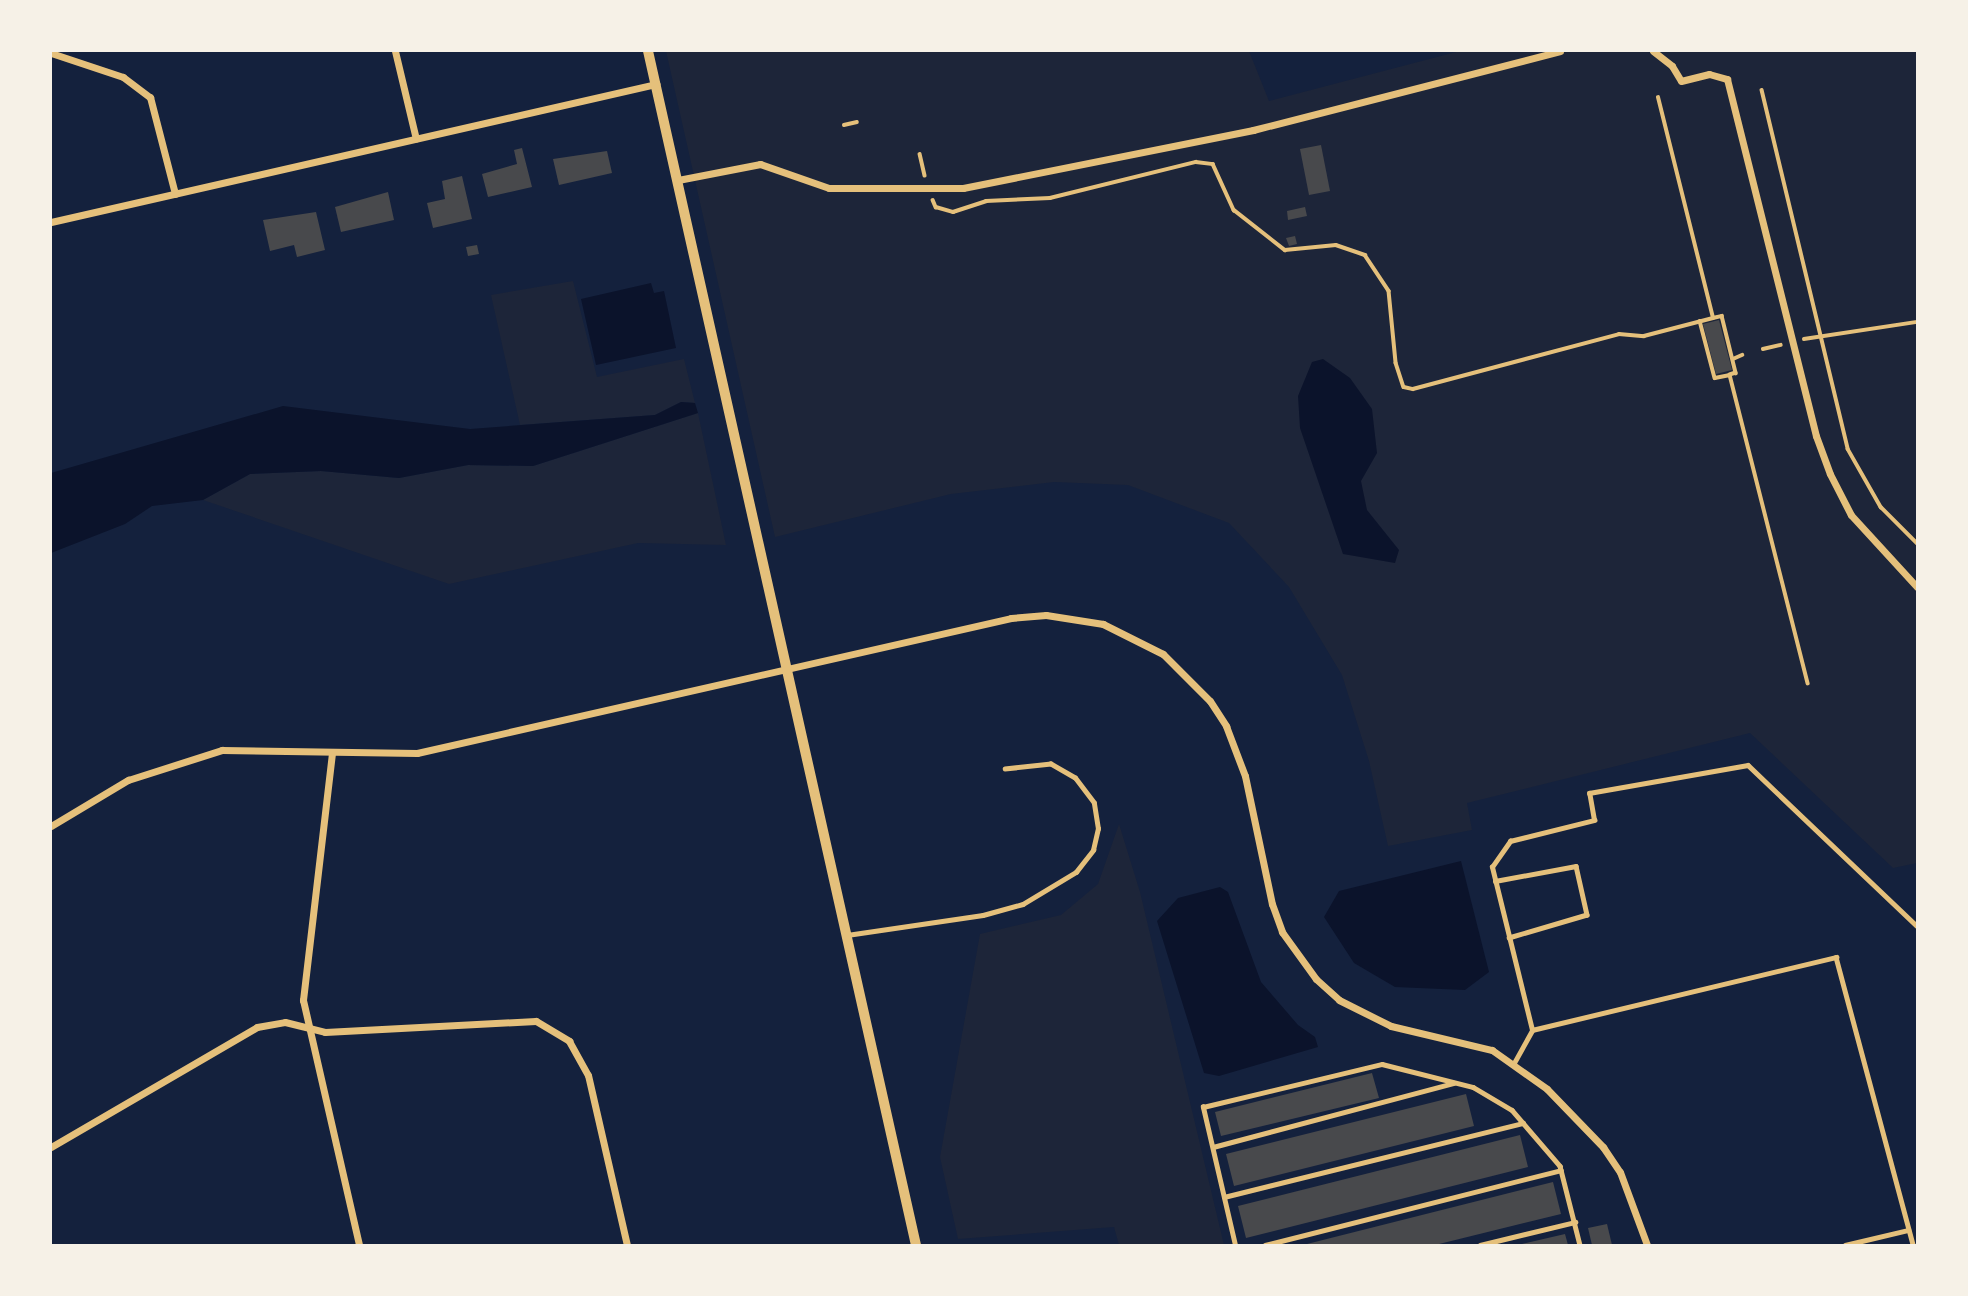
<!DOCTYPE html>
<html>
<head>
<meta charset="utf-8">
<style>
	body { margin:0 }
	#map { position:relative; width:1968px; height:1296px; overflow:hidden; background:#14213d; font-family:"PT Sans Narrow",sans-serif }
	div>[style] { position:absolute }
	.green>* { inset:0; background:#1d2539 }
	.water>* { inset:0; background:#0b132b }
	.building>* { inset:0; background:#48494c }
	.path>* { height:3.5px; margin:-1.75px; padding:0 1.75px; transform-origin:1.75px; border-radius:1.75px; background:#e5c07b }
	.service>* { height:4.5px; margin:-2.25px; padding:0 2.25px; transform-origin:2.25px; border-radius:2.25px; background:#e5c07b }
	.minor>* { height:7px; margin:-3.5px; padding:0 3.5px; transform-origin:3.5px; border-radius:3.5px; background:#e5c07b }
	.tertiary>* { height:10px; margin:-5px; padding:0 5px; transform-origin:5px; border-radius:5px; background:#e5c07b }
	span { translate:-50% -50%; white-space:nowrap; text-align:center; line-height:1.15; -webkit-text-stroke:7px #f6f1e7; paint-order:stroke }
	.frame { position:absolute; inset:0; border:52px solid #f6f1e7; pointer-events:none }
</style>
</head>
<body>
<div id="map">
	<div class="green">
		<i style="clip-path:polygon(666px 51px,1249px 51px,1269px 101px,1460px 51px,1917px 51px,1917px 863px,1893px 868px,1750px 733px,1467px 803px,1472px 830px,1388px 846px,1369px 761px,1342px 675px,1289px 587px,1229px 523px,1128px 485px,1054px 482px,951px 494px,775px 537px)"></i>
		<i style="clip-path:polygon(573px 281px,597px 377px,684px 359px,695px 403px,681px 402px,655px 415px,520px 425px,491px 295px)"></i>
		<i style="clip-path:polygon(698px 413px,726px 545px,638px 543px,449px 584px,203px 500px,250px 474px,321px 471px,399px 478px,468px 465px,533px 466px)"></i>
		<i style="clip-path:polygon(1119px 824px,1140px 892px,1224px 1245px,1119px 1245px,1114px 1227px,958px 1239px,940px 1157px,980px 934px,1061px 915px,1098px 884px)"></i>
	</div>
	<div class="water">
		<i style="clip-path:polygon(651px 283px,654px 293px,664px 291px,676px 348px,596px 365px,581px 299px)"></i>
		<i style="clip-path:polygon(1323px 359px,1350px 378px,1372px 409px,1377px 453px,1361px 481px,1367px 510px,1399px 550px,1395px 563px,1343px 554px,1300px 428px,1298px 396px,1312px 362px)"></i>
		<i style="clip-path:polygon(681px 402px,695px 403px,698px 413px,533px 466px,468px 465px,399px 478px,321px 471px,250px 474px,203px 500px,152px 506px,125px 524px,51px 553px,51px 473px,283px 406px,470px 429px,655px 415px)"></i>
		<i style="clip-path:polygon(1461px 861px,1489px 972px,1465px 990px,1395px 987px,1354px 963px,1324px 917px,1339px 891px)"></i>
		<i style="clip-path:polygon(1220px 887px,1228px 892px,1261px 982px,1298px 1025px,1315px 1037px,1318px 1047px,1219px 1076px,1204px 1073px,1157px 921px,1178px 898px)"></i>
	</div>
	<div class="building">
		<i style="clip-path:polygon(1321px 145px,1330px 191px,1309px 195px,1300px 149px)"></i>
		<i style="clip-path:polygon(522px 148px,532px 187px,488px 197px,482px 174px,517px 164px,514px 150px)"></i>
		<i style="clip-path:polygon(607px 151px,612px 173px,559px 185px,553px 159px)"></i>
		<i style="clip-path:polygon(462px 176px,472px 219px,433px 228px,427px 203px,445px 199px,442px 181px)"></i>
		<i style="clip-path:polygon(388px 192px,394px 220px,341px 232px,335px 207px)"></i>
		<i style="clip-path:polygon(1305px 207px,1307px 216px,1288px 220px,1287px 211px)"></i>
		<i style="clip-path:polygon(316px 212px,325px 250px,297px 257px,294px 245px,270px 251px,263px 220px)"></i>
		<i style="clip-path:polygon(1295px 236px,1297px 244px,1289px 246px,1286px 238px)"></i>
		<i style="clip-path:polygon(477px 245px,479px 254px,468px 256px,466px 247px)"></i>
		<i style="clip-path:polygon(1719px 320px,1732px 370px,1716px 374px,1703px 324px)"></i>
		<i style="clip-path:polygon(1372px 1073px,1379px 1098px,1221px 1136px,1215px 1112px)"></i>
		<i style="clip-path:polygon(1466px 1094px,1474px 1126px,1234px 1186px,1226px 1154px)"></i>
		<i style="clip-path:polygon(1520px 1135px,1528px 1167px,1246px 1238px,1238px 1206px)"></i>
		<i style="clip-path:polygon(1553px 1182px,1561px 1214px,1435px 1245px,1303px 1245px)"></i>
		<i style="clip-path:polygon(1607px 1224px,1612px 1245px,1592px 1245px,1588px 1228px)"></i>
		<i style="clip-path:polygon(1565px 1234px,1568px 1245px,1523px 1245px,1522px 1244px)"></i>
	</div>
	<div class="path">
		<i style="left:1762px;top:90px;width:369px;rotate:76.5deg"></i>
		<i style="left:1848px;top:449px;width:67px;rotate:60.4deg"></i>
		<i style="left:1881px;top:507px;width:51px;rotate:45deg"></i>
		<i style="left:844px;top:125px;width:13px;rotate:-13deg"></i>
		<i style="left:920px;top:154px;width:22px;rotate:77deg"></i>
		<i style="left:933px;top:200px;width:8px;rotate:67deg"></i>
		<i style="left:936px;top:207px;width:18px;rotate:16deg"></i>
		<i style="left:953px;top:212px;width:35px;rotate:-18deg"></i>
		<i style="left:986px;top:201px;width:64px;rotate:-2.7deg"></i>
		<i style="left:1050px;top:198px;width:150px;rotate:-13.9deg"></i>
		<i style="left:1196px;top:162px;width:17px;rotate:7deg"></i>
		<i style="left:1213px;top:164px;width:51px;rotate:65.5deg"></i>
		<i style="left:1234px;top:210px;width:65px;rotate:38.1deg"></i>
		<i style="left:1285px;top:250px;width:51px;rotate:-5.6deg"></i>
		<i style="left:1336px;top:245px;width:31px;rotate:19deg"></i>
		<i style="left:1365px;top:255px;width:43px;rotate:56.3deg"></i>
		<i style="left:1389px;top:291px;width:72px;rotate:84.4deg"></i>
		<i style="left:1396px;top:363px;width:25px;rotate:72deg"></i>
		<i style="left:1404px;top:387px;width:9px;rotate:13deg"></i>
		<i style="left:1413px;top:389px;width:213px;rotate:-14.9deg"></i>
		<i style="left:1619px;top:334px;width:25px;rotate:5deg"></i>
		<i style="left:1644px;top:336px;width:71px;rotate:-14.6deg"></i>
		<i style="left:1713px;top:318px;width:227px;rotate:-104deg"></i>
		<i style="left:1713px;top:318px;width:9px;rotate:-13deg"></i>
		<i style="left:1722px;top:316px;width:59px;rotate:76.2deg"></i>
		<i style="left:1736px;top:373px;width:6px;rotate:162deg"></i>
		<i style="left:1700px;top:321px;width:59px;rotate:75.3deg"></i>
		<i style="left:1715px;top:378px;width:15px;rotate:-11deg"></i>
		<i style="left:1730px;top:375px;width:318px;rotate:75.8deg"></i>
		<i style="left:1804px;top:339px;width:114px;rotate:-8.6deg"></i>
		<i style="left:1763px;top:349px;width:18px;rotate:-13deg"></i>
		<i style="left:1733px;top:359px;width:10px;rotate:-24deg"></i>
	</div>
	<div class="service">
		<i style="left:1495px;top:881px;width:82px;rotate:-10.5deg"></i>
		<i style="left:1576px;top:866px;width:50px;rotate:77.3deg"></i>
		<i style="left:1587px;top:915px;width:81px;rotate:163.6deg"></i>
		<i style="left:847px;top:935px;width:137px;rotate:-8.4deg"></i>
		<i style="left:983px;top:915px;width:41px;rotate:-15.4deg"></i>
		<i style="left:1023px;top:904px;width:62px;rotate:-31.1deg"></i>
		<i style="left:1076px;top:872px;width:28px;rotate:-52deg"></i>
		<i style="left:1093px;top:850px;width:22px;rotate:-77deg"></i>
		<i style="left:1098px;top:829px;width:26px;rotate:-99deg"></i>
		<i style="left:1094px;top:803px;width:31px;rotate:-127deg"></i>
		<i style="left:1075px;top:778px;width:28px;rotate:-150deg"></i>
		<i style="left:1051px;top:764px;width:46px;rotate:173.8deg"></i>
		<i style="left:1532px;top:1030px;width:168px;rotate:-103.8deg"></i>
		<i style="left:1492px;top:867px;width:32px;rotate:-55deg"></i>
		<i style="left:1510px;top:841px;width:87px;rotate:-14deg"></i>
		<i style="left:1594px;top:820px;width:27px;rotate:-100deg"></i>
		<i style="left:1589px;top:793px;width:161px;rotate:-10deg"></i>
		<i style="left:1748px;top:765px;width:233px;rotate:43.6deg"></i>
		<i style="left:1514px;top:1063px;width:38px;rotate:-61deg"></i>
		<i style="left:1532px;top:1030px;width:313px;rotate:-13.5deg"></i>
		<i style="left:1836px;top:957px;width:298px;rotate:75deg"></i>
		<i style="left:1213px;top:1147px;width:249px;rotate:-14.9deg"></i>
		<i style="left:1224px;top:1197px;width:308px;rotate:-13.9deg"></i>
		<i style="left:1235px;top:1245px;width:142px;rotate:-103.1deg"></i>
		<i style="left:1203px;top:1107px;width:184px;rotate:-13.5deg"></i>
		<i style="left:1382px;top:1064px;width:94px;rotate:14.2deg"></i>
		<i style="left:1473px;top:1087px;width:45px;rotate:30.5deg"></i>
		<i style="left:1512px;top:1110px;width:74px;rotate:49.4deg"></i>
		<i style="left:1560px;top:1166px;width:81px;rotate:75.8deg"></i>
		<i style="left:1265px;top:1245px;width:305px;rotate:-14.2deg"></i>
		<i style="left:1480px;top:1245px;width:98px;rotate:-13.6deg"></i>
		<i style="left:1845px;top:1245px;width:65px;rotate:-13.4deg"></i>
	</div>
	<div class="minor">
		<i style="left:395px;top:51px;width:90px;rotate:76.6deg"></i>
		<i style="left:1653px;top:51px;width:24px;rotate:38deg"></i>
		<i style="left:1672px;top:66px;width:17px;rotate:59deg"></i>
		<i style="left:1681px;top:81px;width:29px;rotate:-14deg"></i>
		<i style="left:1709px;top:74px;width:19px;rotate:16deg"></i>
		<i style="left:1727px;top:79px;width:368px;rotate:76deg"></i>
		<i style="left:1816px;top:436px;width:40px;rotate:69.8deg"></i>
		<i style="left:1830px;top:474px;width:46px;rotate:62.9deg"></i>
		<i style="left:1851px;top:515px;width:98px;rotate:47.5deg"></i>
		<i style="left:51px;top:53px;width:76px;rotate:18.4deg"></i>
		<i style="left:123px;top:77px;width:34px;rotate:37deg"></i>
		<i style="left:150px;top:97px;width:100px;rotate:75.5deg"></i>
		<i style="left:678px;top:180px;width:84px;rotate:-11deg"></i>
		<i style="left:760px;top:164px;width:73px;rotate:19.2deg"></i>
		<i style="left:829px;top:188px;width:134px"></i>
		<i style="left:963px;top:188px;width:296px;rotate:-11.3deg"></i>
		<i style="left:1253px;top:130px;width:317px;rotate:-14.4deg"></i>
		<i style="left:51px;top:222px;width:621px;rotate:-12.85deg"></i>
		<i style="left:332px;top:753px;width:249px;rotate:96.7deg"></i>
		<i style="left:303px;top:1000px;width:251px;rotate:77.1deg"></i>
		<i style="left:51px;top:826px;width:90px;rotate:-30.9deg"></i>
		<i style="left:128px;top:780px;width:99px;rotate:-17.7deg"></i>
		<i style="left:222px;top:750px;width:195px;rotate:0.9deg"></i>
		<i style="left:417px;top:753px;width:609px;rotate:-12.8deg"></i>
		<i style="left:1011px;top:618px;width:35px;rotate:-5deg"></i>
		<i style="left:1046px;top:615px;width:58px;rotate:9deg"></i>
		<i style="left:1103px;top:624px;width:67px;rotate:26.6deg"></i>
		<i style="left:1163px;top:654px;width:66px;rotate:45deg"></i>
		<i style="left:1210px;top:701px;width:30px;rotate:57deg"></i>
		<i style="left:1226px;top:726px;width:53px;rotate:69.2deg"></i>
		<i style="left:1245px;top:776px;width:131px;rotate:78.1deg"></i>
		<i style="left:1272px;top:904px;width:30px;rotate:70deg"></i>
		<i style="left:1282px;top:932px;width:58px;rotate:54.1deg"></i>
		<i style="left:1316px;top:979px;width:31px;rotate:42deg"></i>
		<i style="left:1339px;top:1000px;width:58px;rotate:26.6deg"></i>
		<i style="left:1391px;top:1026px;width:104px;rotate:13.4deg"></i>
		<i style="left:1492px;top:1050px;width:67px;rotate:35.3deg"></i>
		<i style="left:1547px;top:1089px;width:81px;rotate:46deg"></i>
		<i style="left:1603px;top:1147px;width:30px;rotate:56deg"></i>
		<i style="left:1620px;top:1172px;width:78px;rotate:69.7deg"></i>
		<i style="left:51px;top:1147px;width:238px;rotate:-30.2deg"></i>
		<i style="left:257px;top:1027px;width:28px;rotate:-10deg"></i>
		<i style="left:285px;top:1022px;width:41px;rotate:14deg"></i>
		<i style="left:325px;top:1032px;width:211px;rotate:-3deg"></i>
		<i style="left:536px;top:1021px;width:39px;rotate:31deg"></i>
		<i style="left:569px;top:1041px;width:39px;rotate:61deg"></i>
		<i style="left:588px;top:1075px;width:174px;rotate:77.1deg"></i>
	</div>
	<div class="tertiary">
		<i style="left:648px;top:51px;width:1224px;rotate:77.35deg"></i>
	</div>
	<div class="frame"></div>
</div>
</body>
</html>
